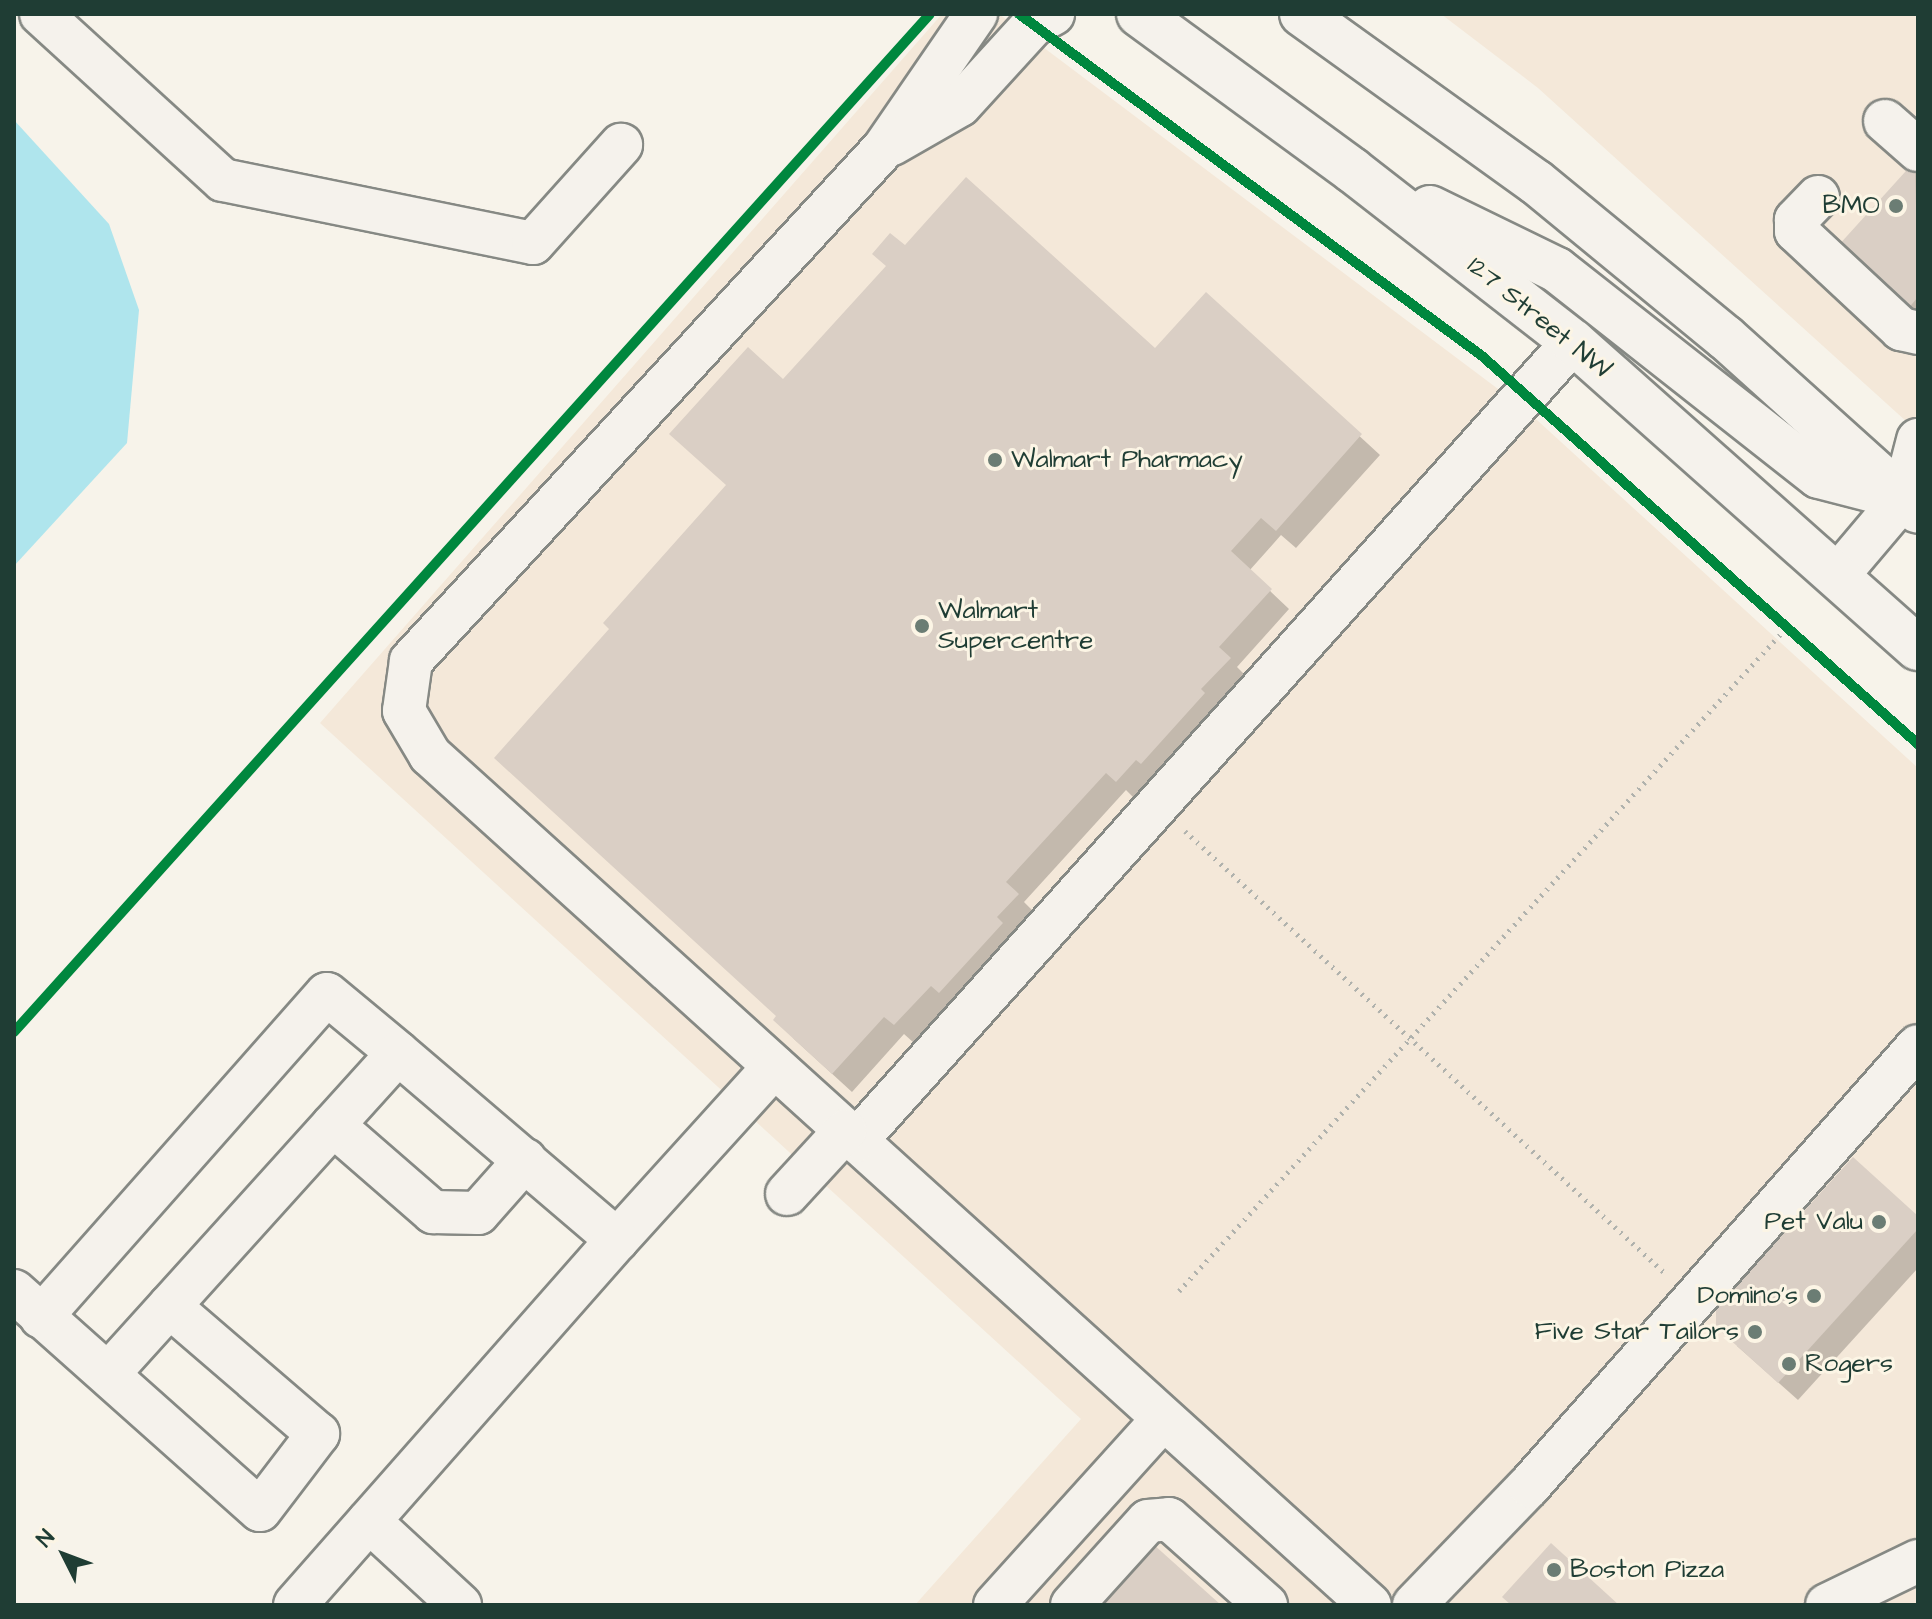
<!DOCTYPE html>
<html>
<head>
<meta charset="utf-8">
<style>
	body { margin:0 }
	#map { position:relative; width:1932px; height:1619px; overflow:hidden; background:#f7f3ea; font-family:"Architects Daughter",sans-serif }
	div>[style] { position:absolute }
	.built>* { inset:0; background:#f4e8d9 }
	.water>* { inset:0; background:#afe5ed }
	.shadow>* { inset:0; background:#0003 }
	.building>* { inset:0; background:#dacfc5 }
	.path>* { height:5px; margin-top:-2.5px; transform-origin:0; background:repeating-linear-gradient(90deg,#b0b2ad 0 2px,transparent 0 8px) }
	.roads { filter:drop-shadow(2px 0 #868984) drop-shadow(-2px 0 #868984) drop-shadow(0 2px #868984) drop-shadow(0 -2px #868984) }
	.minor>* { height:42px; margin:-21px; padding:0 21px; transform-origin:21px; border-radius:21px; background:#f5f2ec }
	.major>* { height:44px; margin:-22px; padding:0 22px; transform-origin:22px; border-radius:22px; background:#f5f2ec }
	.cycleway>* { height:10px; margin:-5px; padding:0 5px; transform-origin:5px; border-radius:5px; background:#00873e }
	.dots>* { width:22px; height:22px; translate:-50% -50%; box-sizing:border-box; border:4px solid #fcf5e5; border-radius:50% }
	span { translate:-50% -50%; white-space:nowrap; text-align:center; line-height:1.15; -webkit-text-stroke:6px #fcf5e5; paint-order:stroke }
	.poi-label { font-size:26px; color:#1f3d34 }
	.right { translate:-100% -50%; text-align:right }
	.left { translate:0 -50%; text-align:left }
	.street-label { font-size:26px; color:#1f3d34 }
	.frame { position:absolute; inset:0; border:16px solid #1f3d34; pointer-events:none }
	.north { position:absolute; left:24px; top:1515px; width:80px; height:80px; -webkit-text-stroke:6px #fcf5e5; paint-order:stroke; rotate:312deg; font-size:22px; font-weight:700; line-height:32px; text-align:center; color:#1f3d34 }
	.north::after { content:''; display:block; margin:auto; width:28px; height:36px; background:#1f3d34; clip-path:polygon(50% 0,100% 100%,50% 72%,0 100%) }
</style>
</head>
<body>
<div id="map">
	<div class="built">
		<i style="clip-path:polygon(942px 14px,999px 14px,1526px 410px,1918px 768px,1918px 1605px,915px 1605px,1081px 1419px,320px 723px)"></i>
		<i style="clip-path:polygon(1441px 14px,1918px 14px,1918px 432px,1538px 88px)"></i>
	</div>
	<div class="water">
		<i style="clip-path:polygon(14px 120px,109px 224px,139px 310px,127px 443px,14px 566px)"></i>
	</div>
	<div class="shadow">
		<i style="clip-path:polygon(1918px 167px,1918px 321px,1839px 247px)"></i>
		<i style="clip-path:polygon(905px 248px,1155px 350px,1206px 295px,1380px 455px,1296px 548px,1281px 535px,1249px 571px,1289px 609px,1237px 667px,1248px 678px,1136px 800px,1126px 790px,1024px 902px,1036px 914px,959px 1011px,951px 1003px,914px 1043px,904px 1034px,852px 1092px,794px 1039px,778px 1017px,728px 486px,783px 381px)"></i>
		<i style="clip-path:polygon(1918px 1219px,1918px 1268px,1798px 1400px,1737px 1346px)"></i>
	</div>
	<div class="building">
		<i style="clip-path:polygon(1915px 161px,1918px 297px,1906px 311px,1837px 247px)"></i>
		<i style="clip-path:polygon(966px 177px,1155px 348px,1206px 292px,1362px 434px,1276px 531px,1261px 518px,1231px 551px,1272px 589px,1219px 647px,1231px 658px,1201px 689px,1205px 693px,1141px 764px,1136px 760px,1116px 782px,1106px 773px,1006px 882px,1019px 894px,997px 917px,1003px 923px,939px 993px,931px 986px,894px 1025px,884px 1017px,832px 1074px,773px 1020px,776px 1016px,494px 758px,609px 629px,603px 623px,726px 485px,669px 434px,748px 347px,783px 379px,886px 266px,872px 254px,890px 233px,905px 245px)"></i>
		<i style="clip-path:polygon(1853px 1157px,1918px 1216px,1918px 1229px,1778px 1383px,1716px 1327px,1716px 1308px)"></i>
		<i style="clip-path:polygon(1551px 1543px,1619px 1605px,1511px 1605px,1502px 1597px)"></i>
		<i style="clip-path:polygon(1153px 1544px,1221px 1605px,1097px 1605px)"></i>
	</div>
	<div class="path">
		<i style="left:1185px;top:831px;width:654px;rotate:42.65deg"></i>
		<i style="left:1179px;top:1291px;width:900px;rotate:-47.52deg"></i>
	</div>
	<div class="roads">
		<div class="minor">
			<i style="left:41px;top:14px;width:246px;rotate:42.4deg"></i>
			<i style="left:223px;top:180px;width:316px;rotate:11.5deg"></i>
			<i style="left:533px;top:243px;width:132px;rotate:-48.1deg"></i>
			<i style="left:976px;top:14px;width:163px;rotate:124.5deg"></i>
			<i style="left:884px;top:148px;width:698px;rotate:132.68deg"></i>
			<i style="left:411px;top:661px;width:50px;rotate:98deg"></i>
			<i style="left:404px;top:711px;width:51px;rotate:59.4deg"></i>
			<i style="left:430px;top:755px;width:1267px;rotate:42.12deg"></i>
			<i style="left:1885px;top:121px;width:44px;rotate:41.3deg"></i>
			<i style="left:892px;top:144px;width:78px;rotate:-29.8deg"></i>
			<i style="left:960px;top:105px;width:108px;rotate:-47.6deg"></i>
			<i style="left:1033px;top:25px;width:23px;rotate:-29deg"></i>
			<i style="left:1818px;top:197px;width:32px;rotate:134deg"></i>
			<i style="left:1796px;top:220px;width:11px;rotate:90deg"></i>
			<i style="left:1796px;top:231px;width:144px;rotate:43deg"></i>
			<i style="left:1901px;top:329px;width:17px;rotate:13deg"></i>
			<i style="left:1903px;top:498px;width:60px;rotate:-75.5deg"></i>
			<i style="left:1838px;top:575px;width:101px;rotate:-49.8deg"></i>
			<i style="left:1903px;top:498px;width:17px;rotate:-31deg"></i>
			<i style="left:333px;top:1125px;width:133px;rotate:41deg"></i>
			<i style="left:433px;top:1212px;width:45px;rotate:1.3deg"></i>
			<i style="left:478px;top:1213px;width:71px;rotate:-48.4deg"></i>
			<i style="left:856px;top:1141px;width:1074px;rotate:-48.1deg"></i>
			<i style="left:787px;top:1194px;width:86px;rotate:-47.4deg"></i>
			<i style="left:14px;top:1291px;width:329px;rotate:41.7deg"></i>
			<i style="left:260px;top:1510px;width:96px;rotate:-52.7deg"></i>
			<i style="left:318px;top:1434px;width:196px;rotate:-139.3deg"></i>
			<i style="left:41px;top:1317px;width:431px;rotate:-48.5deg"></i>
			<i style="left:327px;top:994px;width:92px;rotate:39.7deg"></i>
			<i style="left:109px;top:1373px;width:431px;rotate:-47.9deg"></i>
			<i style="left:398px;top:1053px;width:288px;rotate:40.5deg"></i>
			<i style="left:617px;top:1240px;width:234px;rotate:-47.8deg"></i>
			<i style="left:369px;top:1521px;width:124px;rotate:42.7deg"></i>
			<i style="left:295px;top:1605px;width:487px;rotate:-48.6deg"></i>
			<i style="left:995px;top:1605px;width:251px;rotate:-47.9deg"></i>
			<i style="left:1072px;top:1605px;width:113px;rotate:-47.9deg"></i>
			<i style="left:1148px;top:1521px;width:21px;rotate:-5deg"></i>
			<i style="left:1169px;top:1519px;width:130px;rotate:41.6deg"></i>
			<i style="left:1414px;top:1605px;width:165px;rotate:-46deg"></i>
			<i style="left:1529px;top:1486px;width:587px;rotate:-48.52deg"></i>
			<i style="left:1827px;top:1605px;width:101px;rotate:-25.8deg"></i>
		</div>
		<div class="major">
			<i style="left:1139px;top:14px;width:264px;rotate:36.2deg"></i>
			<i style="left:1352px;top:170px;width:280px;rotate:37.9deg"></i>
			<i style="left:1573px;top:342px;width:461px;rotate:41.6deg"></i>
			<i style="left:1302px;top:14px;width:288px;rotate:35.7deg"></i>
			<i style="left:1536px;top:182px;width:246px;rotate:39.4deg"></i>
			<i style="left:1726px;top:338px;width:258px;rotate:42deg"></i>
			<i style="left:1430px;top:208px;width:141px;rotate:26deg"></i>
			<i style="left:1557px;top:270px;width:333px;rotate:38.2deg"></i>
			<i style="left:1819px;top:476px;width:81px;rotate:14.4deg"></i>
		</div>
	</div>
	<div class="cycleway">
		<i style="left:1019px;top:14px;width:576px;rotate:36.45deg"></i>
		<i style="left:1482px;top:356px;width:584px;rotate:41.67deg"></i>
		<i style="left:14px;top:1032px;width:1369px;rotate:-48.02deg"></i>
	</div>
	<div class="dots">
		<i style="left:1896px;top:206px;background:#6b7d74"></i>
		<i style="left:995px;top:460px;background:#6b7d74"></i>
		<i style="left:922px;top:626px;background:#6b7d74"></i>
		<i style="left:1879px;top:1222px;background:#6b7d74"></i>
		<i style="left:1814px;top:1296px;background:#6b7d74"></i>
		<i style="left:1755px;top:1332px;background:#6b7d74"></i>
		<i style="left:1789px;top:1364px;background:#6b7d74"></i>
		<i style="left:1554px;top:1570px;background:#6b7d74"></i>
	</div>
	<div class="poi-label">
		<span class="right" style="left:1880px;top:206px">BMO</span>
		<span class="left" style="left:1011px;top:460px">Walmart Pharmacy</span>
		<span class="left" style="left:938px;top:626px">Walmart<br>Supercentre</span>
		<span class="right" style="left:1863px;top:1222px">Pet Valu</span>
		<span class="right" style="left:1798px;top:1296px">Domino's</span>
		<span class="right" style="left:1739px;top:1332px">Five Star Tailors</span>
		<span class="left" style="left:1805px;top:1364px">Rogers</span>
		<span class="left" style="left:1570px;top:1570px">Boston Pizza</span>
	</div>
	<div class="street-label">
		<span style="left:1539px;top:318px;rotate:39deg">127 Street NW</span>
	</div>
	<div class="frame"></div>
	<div class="north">N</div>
</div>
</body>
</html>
